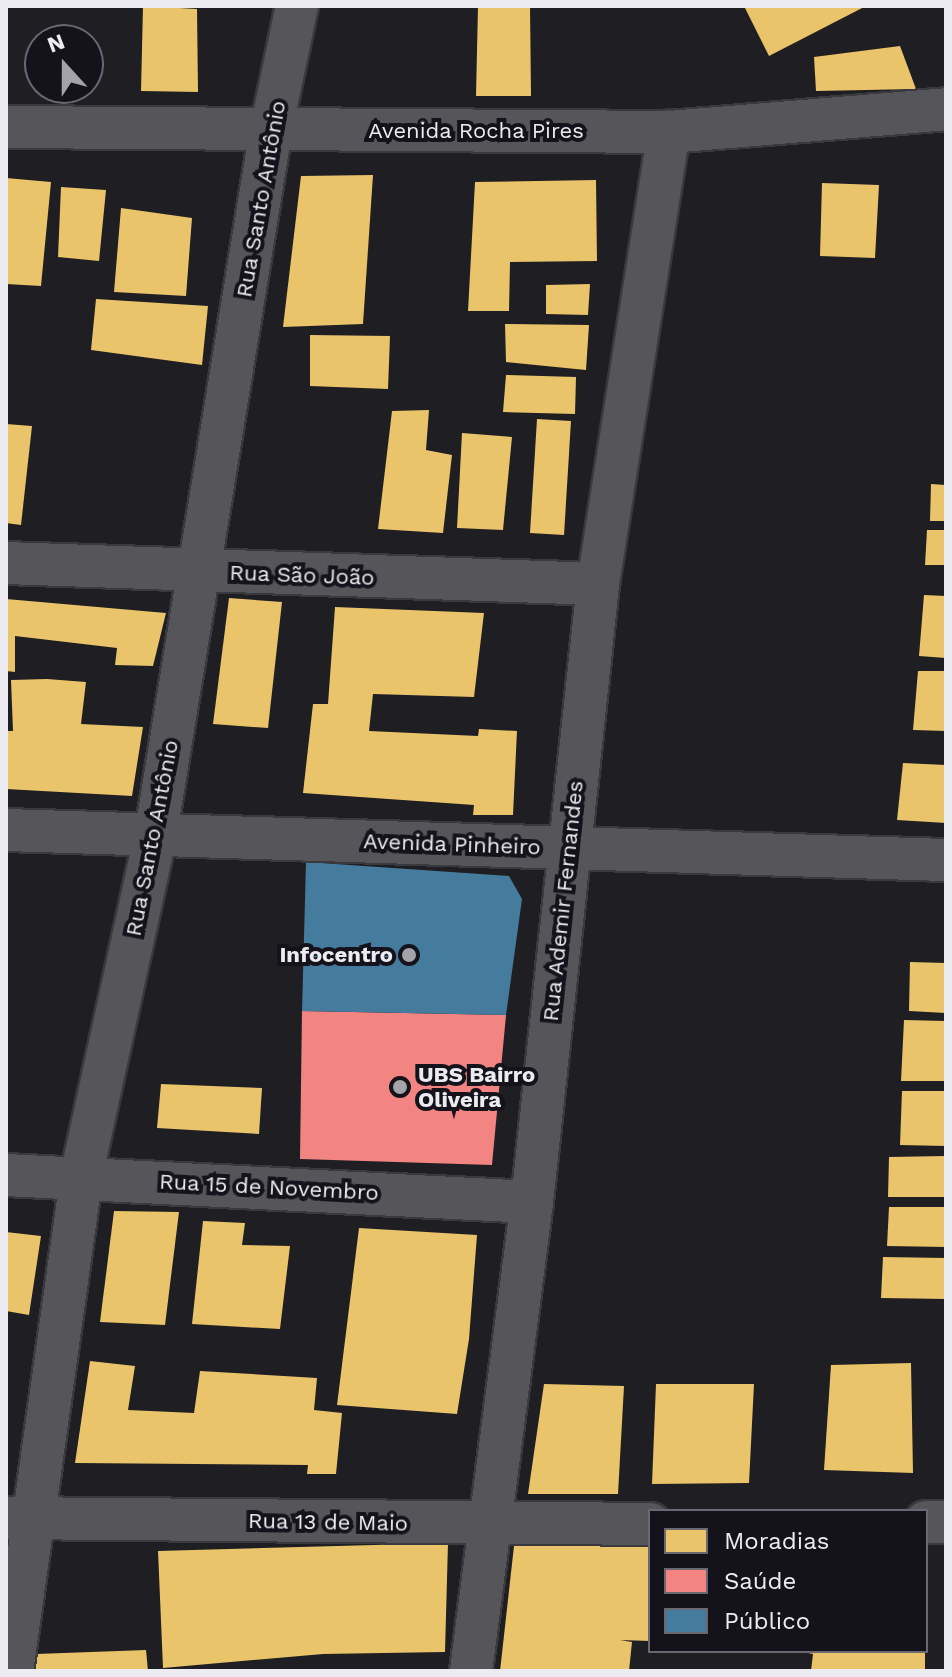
<!DOCTYPE html>
<html>
<head>
<meta charset="utf-8">
<style>
	body { margin:0 }
	#map { position:relative; width:952px; height:1677px; overflow:hidden; background:#1f1e23; font-family:"Work Sans",sans-serif }
	div>[style] { position:absolute }
	.homes>* { inset:0; background:#e9c46a }
	.health>* { inset:0; background:#f28482 }
	.public>* { inset:0; background:#457b9d }
	.roads { filter:drop-shadow(2px 0 #3a393d) drop-shadow(-2px 0 #3a393d) drop-shadow(0 2px #3a393d) drop-shadow(0 -2px #3a393d) }
	.minor>* { height:42px; margin:-21px; padding:0 21px; transform-origin:21px; border-radius:21px; background:#565559 }
	.dots>* { width:22px; height:22px; translate:-50% -50%; box-sizing:border-box; border:4px solid #14131b; border-radius:50% }
	span { translate:-50% -50%; white-space:nowrap; text-align:center; line-height:1.15; -webkit-text-stroke:8px #14131b; paint-order:stroke }
	.street-label { font-size:22px; color:#ecebf1 }
	.poi-label { font-size:22px; color:#ecebf1; font-weight:700 }
	.right { translate:-100% -50%; text-align:right }
	.left { translate:0 -50%; text-align:left }
	.frame { position:absolute; inset:0; border:8px solid #ecebf1; pointer-events:none }
	.legend { position:absolute; left:648px; top:1509px; width:280px; height:144px; box-sizing:border-box; background:#14131b; border:2px solid #6a6971; margin:0; padding:10px 14px; list-style:none; font-size:24px; color:#ecebf1 }
	.legend li { display:flex; align-items:center; gap:16px; height:40px }
	.legend b { width:40px; border:2px solid #6a6971 }
	.north { position:absolute; left:24px; top:24px; width:80px; height:80px; box-sizing:border-box; background:#14131b; border:2px solid #6a6971; border-radius:50%; rotate:339deg; font-size:22px; font-weight:700; line-height:32px; text-align:center; color:#ecebf1 }
	.north::after { content:''; display:block; margin:auto; width:28px; height:36px; background:#a4a3a9; clip-path:polygon(50% 0,100% 100%,50% 72%,0 100%) }
</style>
</head>
<body>
<div id="map">
	<div class="homes">
		<i style="clip-path:polygon(143px 6px,197px 9px,198px 92px,141px 91px)"></i>
		<i style="clip-path:polygon(478px 6px,530px 6px,531px 96px,476px 96px)"></i>
		<i style="clip-path:polygon(744px 6px,866px 6px,769px 56px)"></i>
		<i style="clip-path:polygon(900px 46px,916px 89px,816px 91px,814px 57px)"></i>
		<i style="clip-path:polygon(373px 175px,363px 324px,283px 327px,301px 176px)"></i>
		<i style="clip-path:polygon(6px 178px,51px 182px,41px 286px,6px 284px)"></i>
		<i style="clip-path:polygon(596px 180px,597px 261px,510px 262px,509px 311px,468px 311px,475px 182px)"></i>
		<i style="clip-path:polygon(822px 183px,879px 185px,875px 258px,820px 256px)"></i>
		<i style="clip-path:polygon(61px 187px,106px 190px,99px 261px,58px 257px)"></i>
		<i style="clip-path:polygon(121px 208px,192px 218px,186px 296px,114px 292px)"></i>
		<i style="clip-path:polygon(590px 284px,588px 315px,546px 314px,546px 285px)"></i>
		<i style="clip-path:polygon(96px 299px,208px 306px,202px 365px,91px 350px)"></i>
		<i style="clip-path:polygon(505px 324px,589px 325px,586px 370px,506px 362px)"></i>
		<i style="clip-path:polygon(310px 335px,390px 336px,388px 389px,310px 386px)"></i>
		<i style="clip-path:polygon(506px 375px,576px 377px,575px 414px,503px 412px)"></i>
		<i style="clip-path:polygon(429px 410px,426px 450px,452px 455px,443px 533px,378px 529px,392px 411px)"></i>
		<i style="clip-path:polygon(537px 419px,571px 421px,564px 535px,530px 533px)"></i>
		<i style="clip-path:polygon(6px 424px,32px 426px,21px 525px,6px 523px)"></i>
		<i style="clip-path:polygon(462px 433px,512px 437px,503px 530px,457px 528px)"></i>
		<i style="clip-path:polygon(931px 484px,946px 485px,946px 521px,930px 521px)"></i>
		<i style="clip-path:polygon(927px 530px,946px 530px,946px 565px,925px 565px)"></i>
		<i style="clip-path:polygon(924px 595px,946px 596px,946px 658px,919px 656px)"></i>
		<i style="clip-path:polygon(229px 598px,282px 602px,268px 728px,213px 724px)"></i>
		<i style="clip-path:polygon(6px 599px,166px 613px,153px 666px,115px 665px,117px 648px,15px 636px,15px 672px,6px 671px)"></i>
		<i style="clip-path:polygon(335px 607px,484px 613px,474px 697px,373px 694px,369px 731px,478px 736px,479px 729px,517px 731px,513px 815px,473px 815px,474px 805px,303px 793px,313px 704px,328px 704px)"></i>
		<i style="clip-path:polygon(918px 671px,946px 671px,946px 731px,913px 730px)"></i>
		<i style="clip-path:polygon(47px 679px,86px 682px,81px 724px,143px 727px,132px 796px,6px 789px,6px 731px,13px 731px,11px 680px)"></i>
		<i style="clip-path:polygon(903px 763px,946px 765px,946px 823px,897px 820px)"></i>
		<i style="clip-path:polygon(910px 962px,946px 963px,946px 1013px,909px 1011px)"></i>
		<i style="clip-path:polygon(904px 1020px,946px 1021px,946px 1081px,901px 1081px)"></i>
		<i style="clip-path:polygon(161px 1084px,262px 1088px,259px 1134px,157px 1128px)"></i>
		<i style="clip-path:polygon(902px 1091px,946px 1091px,946px 1146px,900px 1145px)"></i>
		<i style="clip-path:polygon(946px 1156px,946px 1197px,888px 1197px,889px 1157px)"></i>
		<i style="clip-path:polygon(889px 1207px,946px 1207px,946px 1247px,887px 1246px)"></i>
		<i style="clip-path:polygon(114px 1211px,179px 1212px,165px 1325px,100px 1322px)"></i>
		<i style="clip-path:polygon(203px 1221px,245px 1223px,242px 1245px,290px 1246px,280px 1329px,192px 1324px)"></i>
		<i style="clip-path:polygon(359px 1228px,477px 1235px,469px 1339px,457px 1414px,337px 1405px)"></i>
		<i style="clip-path:polygon(6px 1232px,41px 1236px,29px 1315px,6px 1311px)"></i>
		<i style="clip-path:polygon(883px 1257px,946px 1258px,946px 1299px,881px 1298px)"></i>
		<i style="clip-path:polygon(90px 1361px,135px 1366px,128px 1410px,194px 1413px,200px 1371px,317px 1378px,314px 1410px,342px 1413px,336px 1474px,307px 1474px,308px 1465px,75px 1463px)"></i>
		<i style="clip-path:polygon(911px 1363px,913px 1473px,824px 1470px,831px 1365px)"></i>
		<i style="clip-path:polygon(544px 1384px,624px 1386px,618px 1494px,528px 1494px)"></i>
		<i style="clip-path:polygon(656px 1384px,754px 1384px,749px 1483px,652px 1484px)"></i>
		<i style="clip-path:polygon(448px 1543px,445px 1652px,323px 1654px,163px 1668px,158px 1551px)"></i>
		<i style="clip-path:polygon(650px 1543px,650px 1641px,620px 1640px,632px 1642px,629px 1671px,500px 1671px,514px 1546px)"></i>
		<i style="clip-path:polygon(146px 1650px,148px 1671px,33px 1671px,36px 1654px)"></i>
		<i style="clip-path:polygon(799px 1651px,925px 1651px,925px 1671px,811px 1671px,813px 1654px)"></i>
	</div>
	<div class="health">
		<i style="clip-path:polygon(302px 1011px,506px 1015px,492px 1165px,300px 1159px)"></i>
	</div>
	<div class="public">
		<i style="clip-path:polygon(306px 862px,509px 876px,522px 899px,506px 1015px,302px 1011px)"></i>
	</div>
	<div class="roads">
		<div class="minor">
			<i style="left:6px;top:127px;width:663px;rotate:0.43deg"></i>
			<i style="left:669px;top:132px;width:278px;rotate:-4.7deg"></i>
			<i style="left:6px;top:563px;width:592px;rotate:2.03deg"></i>
			<i style="left:6px;top:830px;width:940px;rotate:1.83deg"></i>
			<i style="left:6px;top:1175px;width:527px;rotate:2.94deg"></i>
			<i style="left:7px;top:1518px;width:643px;rotate:0.53deg"></i>
			<i style="left:926px;top:1522px;width:20px"></i>
			<i style="left:12px;top:1671px;width:499px;rotate:-82deg"></i>
			<i style="left:81px;top:1177px;width:353px;rotate:-77.7deg"></i>
			<i style="left:156px;top:832px;width:711px;rotate:-80.7deg"></i>
			<i style="left:271px;top:130px;width:127px;rotate:-78.2deg"></i>
			<i style="left:471px;top:1671px;width:473px;rotate:-82.6deg"></i>
			<i style="left:532px;top:1202px;width:622px;rotate:-83.9deg"></i>
			<i style="left:598px;top:584px;width:458px;rotate:-81.1deg"></i>
		</div>
	</div>
	<div class="dots">
		<i style="left:409px;top:955px;background:#a4a3a9"></i>
		<i style="left:400px;top:1087px;background:#a4a3a9"></i>
	</div>
	<div class="street-label">
		<span style="left:476px;top:131px">Avenida Rocha Pires</span>
		<span style="left:261px;top:199px;rotate:-80deg">Rua Santo Antônio</span>
		<span style="left:302px;top:575px;rotate:2deg">Rua São João</span>
		<span style="left:152px;top:838px;rotate:-79deg">Rua Santo Antônio</span>
		<span style="left:452px;top:844px;rotate:2deg">Avenida Pinheiro</span>
		<span style="left:563px;top:901px;rotate:-84deg">Rua Ademir Fernandes</span>
		<span style="left:269px;top:1187px;rotate:3deg">Rua 15 de Novembro</span>
		<span style="left:328px;top:1522px;rotate:1deg">Rua 13 de Maio</span>
	</div>
	<div class="poi-label">
		<span class="right" style="left:393px;top:955px">Infocentro</span>
		<span class="left" style="left:418px;top:1087px">UBS Bairro<br>Oliveira</span>
	</div>
	<div class="frame"></div>
	<ul class="legend">
	<li><b style="height:22px;background:#e9c46a"></b>Moradias</li>
	<li><b style="height:22px;background:#f28482"></b>Saúde</li>
	<li><b style="height:22px;background:#457b9d"></b>Público</li>
	</ul>
	<div class="north">N</div>
</div>
</body>
</html>
